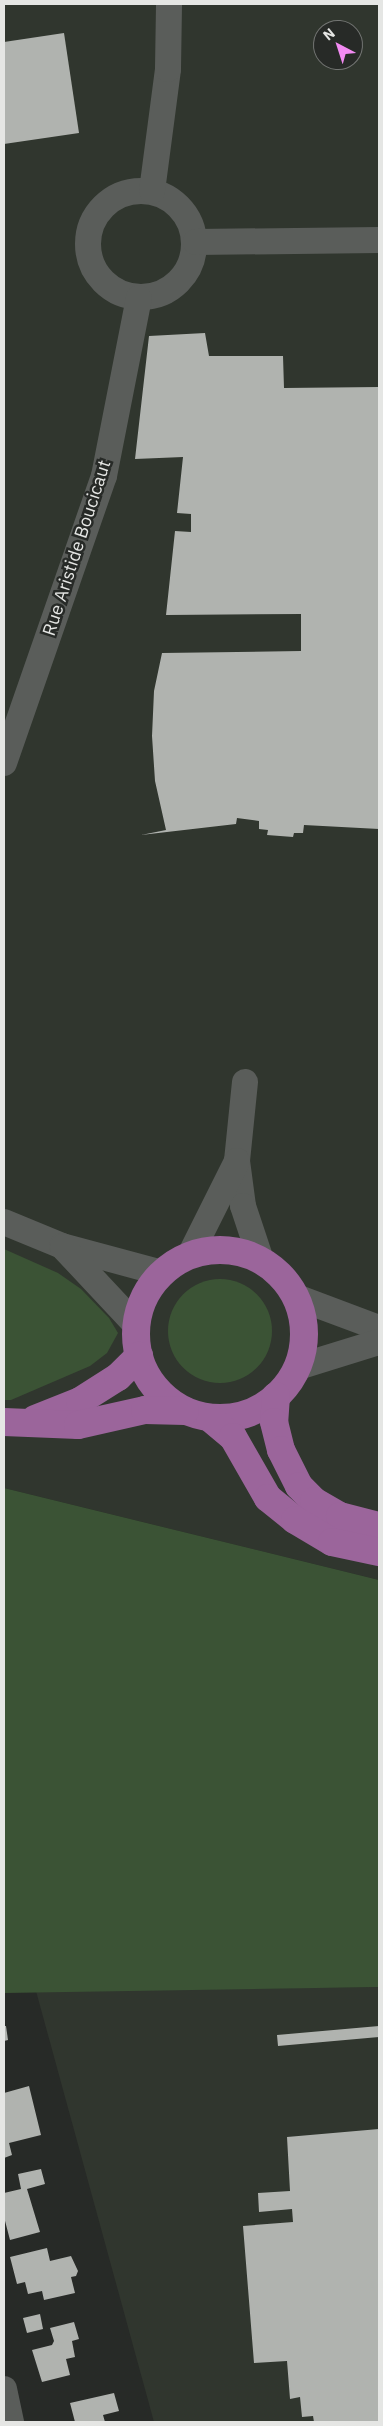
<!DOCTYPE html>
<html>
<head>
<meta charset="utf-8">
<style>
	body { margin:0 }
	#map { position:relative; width:383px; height:2426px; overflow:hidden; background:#272a27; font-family:"IBM Plex Sans",sans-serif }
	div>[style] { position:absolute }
	.built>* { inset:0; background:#30362e }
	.green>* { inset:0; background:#3b5335 }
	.round { border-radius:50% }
	.building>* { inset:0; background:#b0b3af }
	.minor>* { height:26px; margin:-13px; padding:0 13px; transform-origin:13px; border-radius:13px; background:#5a5d5a }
	.minor>.ring { margin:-13px; padding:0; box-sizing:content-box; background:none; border:26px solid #5a5d5a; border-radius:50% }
	.primary>* { height:28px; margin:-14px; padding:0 14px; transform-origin:14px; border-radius:14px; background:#9b659b }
	.primary>.ring { margin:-14px; padding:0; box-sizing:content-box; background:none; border:28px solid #9b659b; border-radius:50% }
	span { translate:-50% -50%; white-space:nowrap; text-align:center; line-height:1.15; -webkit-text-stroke:5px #272a27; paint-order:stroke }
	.street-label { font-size:18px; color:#e5e6e4 }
	.frame { position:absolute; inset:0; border:5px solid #e5e6e4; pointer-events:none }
	.north { position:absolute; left:313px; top:20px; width:50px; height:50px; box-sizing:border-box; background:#272a27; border:1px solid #737573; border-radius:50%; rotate:320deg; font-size:14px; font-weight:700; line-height:20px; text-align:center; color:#e5e6e4 }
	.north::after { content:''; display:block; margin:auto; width:18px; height:22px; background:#f28af2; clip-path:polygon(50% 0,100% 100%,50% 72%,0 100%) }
</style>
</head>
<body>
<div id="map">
	<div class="built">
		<i style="clip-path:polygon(evenodd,4px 4px,379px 4px,379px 1580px,4px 1488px,4px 4px,323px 30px,353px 30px,353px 60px,323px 60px,323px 30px)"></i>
		<i style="clip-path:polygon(379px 1987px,379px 2422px,154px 2422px,36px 1991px)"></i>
	</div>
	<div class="green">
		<i style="clip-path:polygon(4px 1249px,58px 1273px,81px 1289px,109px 1318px,118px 1333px,107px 1353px,90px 1366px,11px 1400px,4px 1400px)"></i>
		<i class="round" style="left:168px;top:1279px;width:104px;height:104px"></i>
		<i style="clip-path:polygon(4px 1488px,379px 1580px,379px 1987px,4px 1993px)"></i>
	</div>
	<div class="building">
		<i style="clip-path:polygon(64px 33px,79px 133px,4px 144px,4px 42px)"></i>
		<i style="clip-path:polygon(205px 333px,209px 356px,283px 356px,284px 388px,379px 387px,379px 829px,304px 825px,303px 833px,294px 833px,293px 837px,267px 835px,268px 830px,259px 829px,259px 821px,237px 818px,236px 824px,141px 835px,166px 830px,155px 781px,152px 736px,154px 691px,162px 653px,301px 651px,301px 614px,166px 615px,175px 531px,191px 532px,191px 514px,177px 513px,183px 457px,135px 459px,149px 336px)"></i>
		<i style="clip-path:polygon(4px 2026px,6px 2026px,8px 2040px,4px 2041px)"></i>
		<i style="clip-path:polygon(379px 2026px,379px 2037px,278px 2046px,277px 2035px)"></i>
		<i style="clip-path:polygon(29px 2086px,41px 2135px,9px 2143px,12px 2155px,4px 2158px,4px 2093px)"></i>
		<i style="clip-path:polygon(379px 2129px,379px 2422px,314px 2422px,313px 2416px,302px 2417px,300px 2397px,290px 2399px,287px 2361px,254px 2363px,243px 2226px,293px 2222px,292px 2209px,259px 2212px,258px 2193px,290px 2191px,287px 2137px)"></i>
		<i style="clip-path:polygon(41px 2169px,45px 2184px,27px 2189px,40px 2232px,10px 2240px,4px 2217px,4px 2193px,21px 2189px,18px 2174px)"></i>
		<i style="clip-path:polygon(47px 2248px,50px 2261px,71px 2256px,78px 2271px,76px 2276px,71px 2277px,75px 2293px,44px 2300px,42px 2291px,28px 2294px,25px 2282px,17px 2284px,10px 2257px)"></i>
		<i style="clip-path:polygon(40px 2314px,43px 2329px,27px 2333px,23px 2318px)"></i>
		<i style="clip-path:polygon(74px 2322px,79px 2339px,72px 2341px,75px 2357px,66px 2359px,70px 2375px,42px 2382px,32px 2350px,52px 2345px,54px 2341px,50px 2328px)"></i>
		<i style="clip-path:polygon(114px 2393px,119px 2411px,103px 2415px,105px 2422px,75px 2422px,70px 2403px)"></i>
	</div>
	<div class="minor">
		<i class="ring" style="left:88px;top:191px;width:80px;height:80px"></i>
		<i style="left:152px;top:191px;width:123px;rotate:-82.5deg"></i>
		<i style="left:168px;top:69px;width:65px;rotate:-89.1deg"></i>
		<i style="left:196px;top:242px;width:183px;rotate:-0.6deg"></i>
		<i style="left:4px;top:763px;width:304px;rotate:-70.8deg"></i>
		<i style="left:104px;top:476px;width:181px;rotate:-78.9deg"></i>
		<i style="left:245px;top:1082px;width:79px;rotate:95.8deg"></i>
		<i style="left:237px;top:1161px;width:45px;rotate:82.4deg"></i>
		<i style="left:243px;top:1206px;width:57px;rotate:71.6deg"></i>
		<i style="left:4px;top:1222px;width:63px;rotate:22.5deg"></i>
		<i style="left:62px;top:1246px;width:104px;rotate:15.1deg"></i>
		<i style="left:63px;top:1247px;width:107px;rotate:46.9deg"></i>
		<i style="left:190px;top:1255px;width:105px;rotate:-63.4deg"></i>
		<i style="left:296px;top:1297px;width:89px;rotate:20.5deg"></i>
		<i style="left:298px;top:1367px;width:85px;rotate:-17.2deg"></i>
		<i style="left:4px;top:2389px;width:34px;rotate:78deg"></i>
	</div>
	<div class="primary">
		<i class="ring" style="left:136px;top:1250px;width:140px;height:140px"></i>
		<i style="left:276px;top:1396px;width:26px;rotate:94deg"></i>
		<i style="left:274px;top:1422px;width:29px;rotate:76deg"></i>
		<i style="left:281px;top:1450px;width:40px;rotate:63.4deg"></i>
		<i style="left:299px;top:1486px;width:21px;rotate:45deg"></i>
		<i style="left:314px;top:1501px;width:30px;rotate:30deg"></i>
		<i style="left:340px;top:1516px;width:40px;rotate:14.4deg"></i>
		<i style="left:210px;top:1418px;width:30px;rotate:40deg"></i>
		<i style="left:233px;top:1437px;width:70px;rotate:60.2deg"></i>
		<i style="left:268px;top:1498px;width:35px;rotate:39deg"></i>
		<i style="left:295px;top:1520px;width:43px;rotate:30.7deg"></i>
		<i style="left:332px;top:1542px;width:48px;rotate:12deg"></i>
		<i style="left:35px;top:1419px;width:48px;rotate:-21.8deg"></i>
		<i style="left:80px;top:1401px;width:45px;rotate:-32.3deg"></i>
		<i style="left:118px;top:1377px;width:30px;rotate:-45deg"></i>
		<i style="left:4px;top:1422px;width:74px;rotate:2.3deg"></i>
		<i style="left:78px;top:1425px;width:69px;rotate:-12.6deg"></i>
		<i style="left:145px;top:1410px;width:40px;rotate:1.4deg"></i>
	</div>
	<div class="street-label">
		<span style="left:77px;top:548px;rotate:-72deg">Rue Aristide Boucicaut</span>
	</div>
	<div class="frame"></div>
	<div class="north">N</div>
</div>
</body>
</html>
